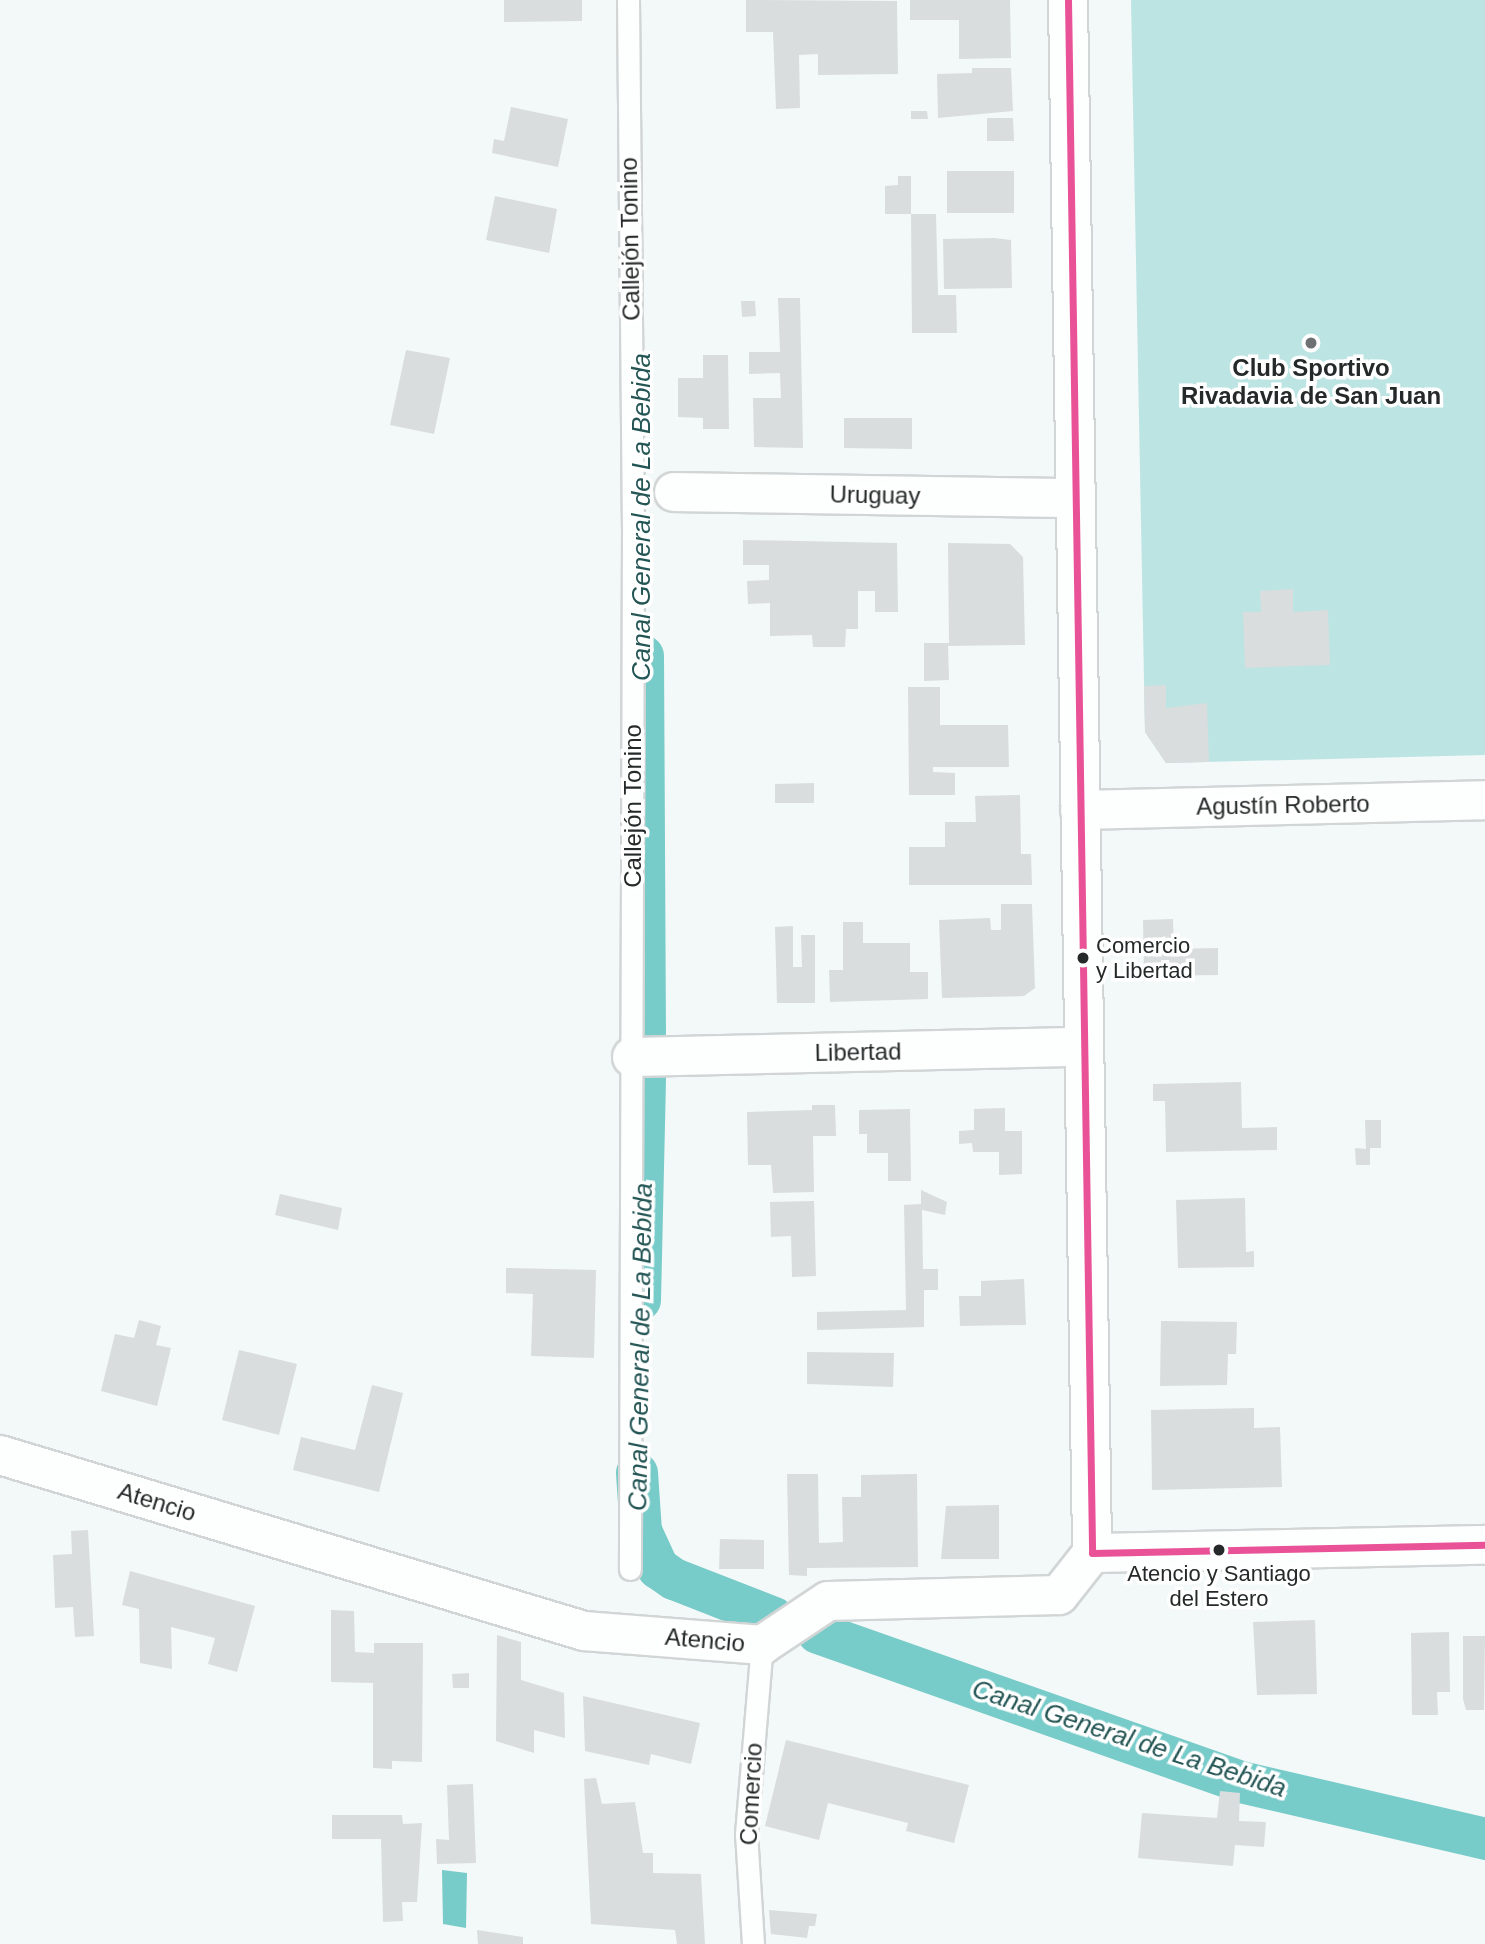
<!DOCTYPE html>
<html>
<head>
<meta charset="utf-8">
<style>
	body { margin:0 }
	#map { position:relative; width:1485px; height:1944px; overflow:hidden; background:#f3f8f8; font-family:Helvetica,sans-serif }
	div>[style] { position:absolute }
	.green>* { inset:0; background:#bbe4e3 }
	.water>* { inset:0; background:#77cbc9 }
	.canal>* { height:42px; margin:-21px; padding:0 21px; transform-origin:21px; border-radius:21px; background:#77cbc9 }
	.building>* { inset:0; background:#d9dddd }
	.roads { filter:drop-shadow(2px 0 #d1d5d5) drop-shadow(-2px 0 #d1d5d5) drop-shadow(0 2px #d1d5d5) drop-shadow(0 -2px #d1d5d5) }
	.lane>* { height:21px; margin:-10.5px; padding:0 10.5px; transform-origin:10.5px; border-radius:10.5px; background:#fdfefe }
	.street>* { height:38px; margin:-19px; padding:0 19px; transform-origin:19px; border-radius:19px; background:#fdfefe }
	.bus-1>* { height:7px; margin:-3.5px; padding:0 3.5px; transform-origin:3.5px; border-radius:3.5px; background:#e95297 }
	.dots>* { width:19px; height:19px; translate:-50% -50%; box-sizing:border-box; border:4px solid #fff; border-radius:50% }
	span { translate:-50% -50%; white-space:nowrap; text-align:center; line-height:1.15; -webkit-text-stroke:7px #fff; paint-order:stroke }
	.bus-label { font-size:22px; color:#252929 }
	.left { translate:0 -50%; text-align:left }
	.street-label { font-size:24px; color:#252929 }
	.poi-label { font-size:24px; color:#252929; font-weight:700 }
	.water-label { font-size:26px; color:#235554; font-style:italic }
</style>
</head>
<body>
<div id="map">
	<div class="green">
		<i style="clip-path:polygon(1131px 0,1485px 0,1485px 755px,1166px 763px,1145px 732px)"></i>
	</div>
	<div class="water">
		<i style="clip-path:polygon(442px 1870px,467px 1873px,466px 1928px,443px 1924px)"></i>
	</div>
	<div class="canal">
		<i style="left:643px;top:656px;width:377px;rotate:89.7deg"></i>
		<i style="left:640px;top:1300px;width:221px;rotate:-88.7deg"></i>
		<i style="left:637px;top:1473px;width:58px;rotate:86.1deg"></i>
		<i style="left:641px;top:1531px;width:41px;rotate:65.3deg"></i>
		<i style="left:658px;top:1568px;width:19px;rotate:35deg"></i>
		<i style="left:674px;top:1579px;width:107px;rotate:21.3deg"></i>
		<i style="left:818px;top:1633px;width:448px;rotate:19.4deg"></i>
		<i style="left:1241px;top:1782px;width:251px;rotate:13.1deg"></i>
	</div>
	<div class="building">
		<i style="clip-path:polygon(504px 0,582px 0,582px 21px,504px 22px)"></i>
		<i style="clip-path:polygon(746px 0,897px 1px,898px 74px,818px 75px,818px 54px,799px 55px,800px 108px,776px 109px,773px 32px,746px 32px)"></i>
		<i style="clip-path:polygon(910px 0,1010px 0,1011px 58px,959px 59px,959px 20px,910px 20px)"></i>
		<i style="clip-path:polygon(972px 68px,1011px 68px,1013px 111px,938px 118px,937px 74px,972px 73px)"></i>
		<i style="clip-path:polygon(511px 107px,568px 119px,558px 167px,492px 153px,494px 139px,504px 141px)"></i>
		<i style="clip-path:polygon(911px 111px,927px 111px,928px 119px,911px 119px)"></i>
		<i style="clip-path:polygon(987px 118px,1013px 118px,1014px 141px,987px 141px)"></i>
		<i style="clip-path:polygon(947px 171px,1014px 171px,1014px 213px,947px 213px)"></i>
		<i style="clip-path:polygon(898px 176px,911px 176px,911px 214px,885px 214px,885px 186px,898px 185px)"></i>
		<i style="clip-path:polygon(495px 196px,557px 209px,549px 253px,486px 240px)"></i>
		<i style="clip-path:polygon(911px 214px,936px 214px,938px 295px,956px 295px,957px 333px,912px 333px)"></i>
		<i style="clip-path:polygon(994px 238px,1011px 240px,1012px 288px,944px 289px,943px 239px)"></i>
		<i style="clip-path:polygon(778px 298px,800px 298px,803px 448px,754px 447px,753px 398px,781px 398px,780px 373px,749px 374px,749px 352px,780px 352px)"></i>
		<i style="clip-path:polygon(741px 301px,755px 301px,756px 316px,742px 317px)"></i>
		<i style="clip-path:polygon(406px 350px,450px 358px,434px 434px,390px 425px)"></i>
		<i style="clip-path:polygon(703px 355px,728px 355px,729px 429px,703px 429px,703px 418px,678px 417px,678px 378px,703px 378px)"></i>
		<i style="clip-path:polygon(844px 418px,912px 418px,912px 449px,844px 448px)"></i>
		<i style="clip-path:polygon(743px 540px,897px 543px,898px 612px,875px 612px,875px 591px,858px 591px,858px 629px,846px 629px,845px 647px,813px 647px,812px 635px,770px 636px,770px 603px,748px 604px,747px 581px,769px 580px,769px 565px,743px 565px)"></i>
		<i style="clip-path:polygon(948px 543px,1010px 544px,1023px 557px,1025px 645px,948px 646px,949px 680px,924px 681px,924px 643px,949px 643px)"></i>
		<i style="clip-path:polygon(1293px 589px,1293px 612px,1328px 610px,1330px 665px,1245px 668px,1243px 612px,1261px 612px,1260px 591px)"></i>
		<i style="clip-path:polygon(1166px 685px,1166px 708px,1207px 703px,1209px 762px,1166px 763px,1145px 732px,1144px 686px)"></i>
		<i style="clip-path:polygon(908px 687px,940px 687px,940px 725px,1008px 725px,1009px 767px,933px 767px,933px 772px,955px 773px,955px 795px,909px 795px)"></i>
		<i style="clip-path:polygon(814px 783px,814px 803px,775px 803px,775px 784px)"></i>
		<i style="clip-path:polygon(1020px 795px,1021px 854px,1031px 854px,1032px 885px,909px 885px,909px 847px,945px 847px,945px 822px,976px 822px,975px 796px)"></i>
		<i style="clip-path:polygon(1001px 904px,1032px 904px,1035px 988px,1024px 996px,942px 998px,939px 920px,990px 918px,991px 930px,1001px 930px)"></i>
		<i style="clip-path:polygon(1173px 919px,1174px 949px,1218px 948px,1218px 975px,1144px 976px,1143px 920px)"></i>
		<i style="clip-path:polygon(843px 922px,863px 922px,863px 943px,910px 943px,910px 972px,928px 972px,928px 999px,830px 1002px,829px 970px,843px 970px)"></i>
		<i style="clip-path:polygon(793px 926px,793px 967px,802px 967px,801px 935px,815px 935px,815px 1003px,777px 1003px,775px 927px)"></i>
		<i style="clip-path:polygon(1241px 1082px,1242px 1128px,1277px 1127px,1277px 1150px,1166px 1152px,1165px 1101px,1153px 1101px,1153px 1084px)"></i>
		<i style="clip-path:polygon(812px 1105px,835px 1105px,836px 1136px,813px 1136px,814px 1192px,773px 1193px,771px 1165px,748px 1165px,747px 1112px,812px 1110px)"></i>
		<i style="clip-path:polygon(1005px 1108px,1005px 1131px,1022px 1131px,1022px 1174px,999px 1175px,999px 1152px,973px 1152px,972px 1143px,959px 1144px,959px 1131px,974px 1130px,974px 1109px)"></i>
		<i style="clip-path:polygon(910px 1109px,911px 1181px,888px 1181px,888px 1153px,867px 1153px,867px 1134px,859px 1134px,859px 1110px)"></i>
		<i style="clip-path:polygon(1365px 1120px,1381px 1120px,1381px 1148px,1370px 1148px,1370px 1165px,1356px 1165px,1355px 1148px,1366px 1149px)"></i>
		<i style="clip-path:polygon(921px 1190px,947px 1202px,945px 1215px,922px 1210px,923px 1269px,938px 1269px,938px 1290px,924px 1290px,924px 1327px,817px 1330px,817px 1312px,906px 1310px,904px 1205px,921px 1204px)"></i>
		<i style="clip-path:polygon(280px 1194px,342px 1208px,338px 1230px,275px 1215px)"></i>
		<i style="clip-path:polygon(1245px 1198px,1246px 1252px,1254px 1251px,1254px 1267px,1178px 1268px,1176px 1200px)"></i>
		<i style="clip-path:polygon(814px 1201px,816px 1276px,792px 1277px,791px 1236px,771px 1237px,770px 1202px)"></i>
		<i style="clip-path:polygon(506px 1268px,596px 1270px,594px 1358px,531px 1356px,533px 1294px,506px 1293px)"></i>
		<i style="clip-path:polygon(1024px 1279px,1026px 1325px,960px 1326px,959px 1296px,981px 1296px,981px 1281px)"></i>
		<i style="clip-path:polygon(139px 1320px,161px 1326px,156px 1345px,171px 1348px,157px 1406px,101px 1391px,115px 1334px,134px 1338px)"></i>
		<i style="clip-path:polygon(1161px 1321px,1237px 1322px,1236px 1354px,1228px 1354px,1227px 1385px,1160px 1386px)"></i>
		<i style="clip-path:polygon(239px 1350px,297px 1364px,279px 1435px,222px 1420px)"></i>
		<i style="clip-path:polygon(807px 1352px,894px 1353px,893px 1387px,807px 1384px)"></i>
		<i style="clip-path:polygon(372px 1385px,403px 1393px,379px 1492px,293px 1470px,301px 1437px,355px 1450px)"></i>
		<i style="clip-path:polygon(1254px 1408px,1254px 1428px,1280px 1427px,1282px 1487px,1152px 1490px,1151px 1410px)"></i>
		<i style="clip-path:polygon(787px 1474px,818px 1474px,819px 1543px,843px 1542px,842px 1497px,861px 1497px,861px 1475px,917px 1474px,918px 1567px,807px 1568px,807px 1576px,789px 1575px)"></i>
		<i style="clip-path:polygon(999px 1505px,999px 1559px,941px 1559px,946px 1506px)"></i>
		<i style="clip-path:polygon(88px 1530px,94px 1636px,75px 1637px,73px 1607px,55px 1608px,53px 1555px,72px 1554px,71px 1531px)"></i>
		<i style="clip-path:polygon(720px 1539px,764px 1540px,764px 1569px,719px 1569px)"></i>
		<i style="clip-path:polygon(130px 1571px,255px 1606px,237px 1672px,208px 1664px,215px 1638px,171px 1627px,172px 1669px,140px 1663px,139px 1609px,122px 1605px)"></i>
		<i style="clip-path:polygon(331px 1610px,354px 1611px,355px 1652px,374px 1653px,374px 1643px,423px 1643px,422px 1762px,392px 1761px,392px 1769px,373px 1768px,373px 1683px,331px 1682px)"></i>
		<i style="clip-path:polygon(1315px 1620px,1317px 1694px,1257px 1695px,1253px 1622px)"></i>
		<i style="clip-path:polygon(1449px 1632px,1450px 1692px,1437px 1692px,1438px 1715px,1412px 1715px,1411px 1633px)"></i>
		<i style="clip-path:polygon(497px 1635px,521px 1642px,521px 1680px,564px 1693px,565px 1738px,534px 1730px,534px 1753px,496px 1741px)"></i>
		<i style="clip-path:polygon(1463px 1636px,1485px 1636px,1484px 1710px,1466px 1710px,1463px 1699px)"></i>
		<i style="clip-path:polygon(469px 1673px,469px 1688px,453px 1688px,452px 1674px)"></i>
		<i style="clip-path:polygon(583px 1696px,700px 1723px,691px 1764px,651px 1754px,649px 1765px,585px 1751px)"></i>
		<i style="clip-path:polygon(786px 1740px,969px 1785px,954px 1843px,906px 1831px,908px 1823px,828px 1803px,819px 1840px,765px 1826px)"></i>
		<i style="clip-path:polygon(596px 1778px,602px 1804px,635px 1802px,643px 1853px,653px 1853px,653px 1873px,701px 1874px,705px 1944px,677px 1944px,675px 1930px,591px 1924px,584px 1779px)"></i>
		<i style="clip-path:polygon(473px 1784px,476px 1863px,437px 1864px,436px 1839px,449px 1840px,447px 1785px)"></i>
		<i style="clip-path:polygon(1220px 1791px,1240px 1793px,1239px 1821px,1266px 1822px,1264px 1847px,1235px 1845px,1233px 1866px,1138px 1858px,1142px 1813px,1217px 1818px)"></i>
		<i style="clip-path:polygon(332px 1815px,402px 1815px,403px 1824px,422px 1823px,417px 1902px,402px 1902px,403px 1921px,383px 1922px,381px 1839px,332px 1839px)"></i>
		<i style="clip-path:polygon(769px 1910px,817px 1914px,815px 1926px,809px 1926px,807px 1938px,771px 1934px)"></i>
		<i style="clip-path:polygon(477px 1930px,523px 1937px,523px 1944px,478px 1944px)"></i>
	</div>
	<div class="roads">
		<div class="lane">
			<i style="left:628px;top:0;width:532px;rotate:89.46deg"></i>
			<i style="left:633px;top:532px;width:1037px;rotate:90.17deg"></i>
			<i style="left:753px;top:1944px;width:110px;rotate:-93.6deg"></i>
			<i style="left:746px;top:1834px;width:190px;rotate:-85.2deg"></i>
		</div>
		<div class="street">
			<i style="left:1068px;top:0;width:1553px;rotate:89.11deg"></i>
			<i style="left:674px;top:492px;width:402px;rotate:0.9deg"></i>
			<i style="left:1080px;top:810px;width:405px;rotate:-1.4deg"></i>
			<i style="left:632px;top:1057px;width:452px;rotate:-1.3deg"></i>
			<i style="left:0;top:1455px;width:610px;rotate:16.77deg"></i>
			<i style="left:584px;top:1631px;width:179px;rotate:4.5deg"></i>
			<i style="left:762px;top:1645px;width:79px;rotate:-33.7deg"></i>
			<i style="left:828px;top:1601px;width:231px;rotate:-1.5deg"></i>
			<i style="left:1059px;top:1595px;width:53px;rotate:-51.8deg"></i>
			<i style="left:1092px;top:1553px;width:393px;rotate:-1.2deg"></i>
		</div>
	</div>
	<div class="bus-1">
		<i style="left:1068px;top:0;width:1553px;rotate:89.11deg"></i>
		<i style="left:1092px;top:1553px;width:393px;rotate:-1.2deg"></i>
	</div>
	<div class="dots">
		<i style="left:1311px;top:343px;background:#6d7171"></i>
		<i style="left:1083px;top:958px;background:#252929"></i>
		<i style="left:1219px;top:1550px;background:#252929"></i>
	</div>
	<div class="bus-label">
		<span class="left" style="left:1096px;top:958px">Comercio<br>y Libertad</span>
		<span style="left:1219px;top:1586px">Atencio y Santiago<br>del Estero</span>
	</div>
	<div class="street-label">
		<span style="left:630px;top:239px;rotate:-91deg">Callejón Tonino</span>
		<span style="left:875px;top:495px;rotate:1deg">Uruguay</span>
		<span style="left:1283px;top:805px;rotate:-1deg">Agustín Roberto</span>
		<span style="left:633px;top:806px;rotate:-90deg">Callejón Tonino</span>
		<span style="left:858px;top:1052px;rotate:-1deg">Libertad</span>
		<span style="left:157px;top:1502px;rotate:17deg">Atencio</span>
		<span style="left:705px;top:1640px;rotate:5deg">Atencio</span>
		<span style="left:751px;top:1794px;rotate:-87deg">Comercio</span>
	</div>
	<div class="poi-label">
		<span style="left:1311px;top:382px">Club Sportivo<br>Rivadavia de San Juan</span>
	</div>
	<div class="water-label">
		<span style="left:642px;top:517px;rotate:-90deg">Canal General de La Bebida</span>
		<span style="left:641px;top:1347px;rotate:-89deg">Canal General de La Bebida</span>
		<span style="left:1129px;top:1739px;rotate:18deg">Canal General de La Bebida</span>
	</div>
</div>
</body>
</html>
